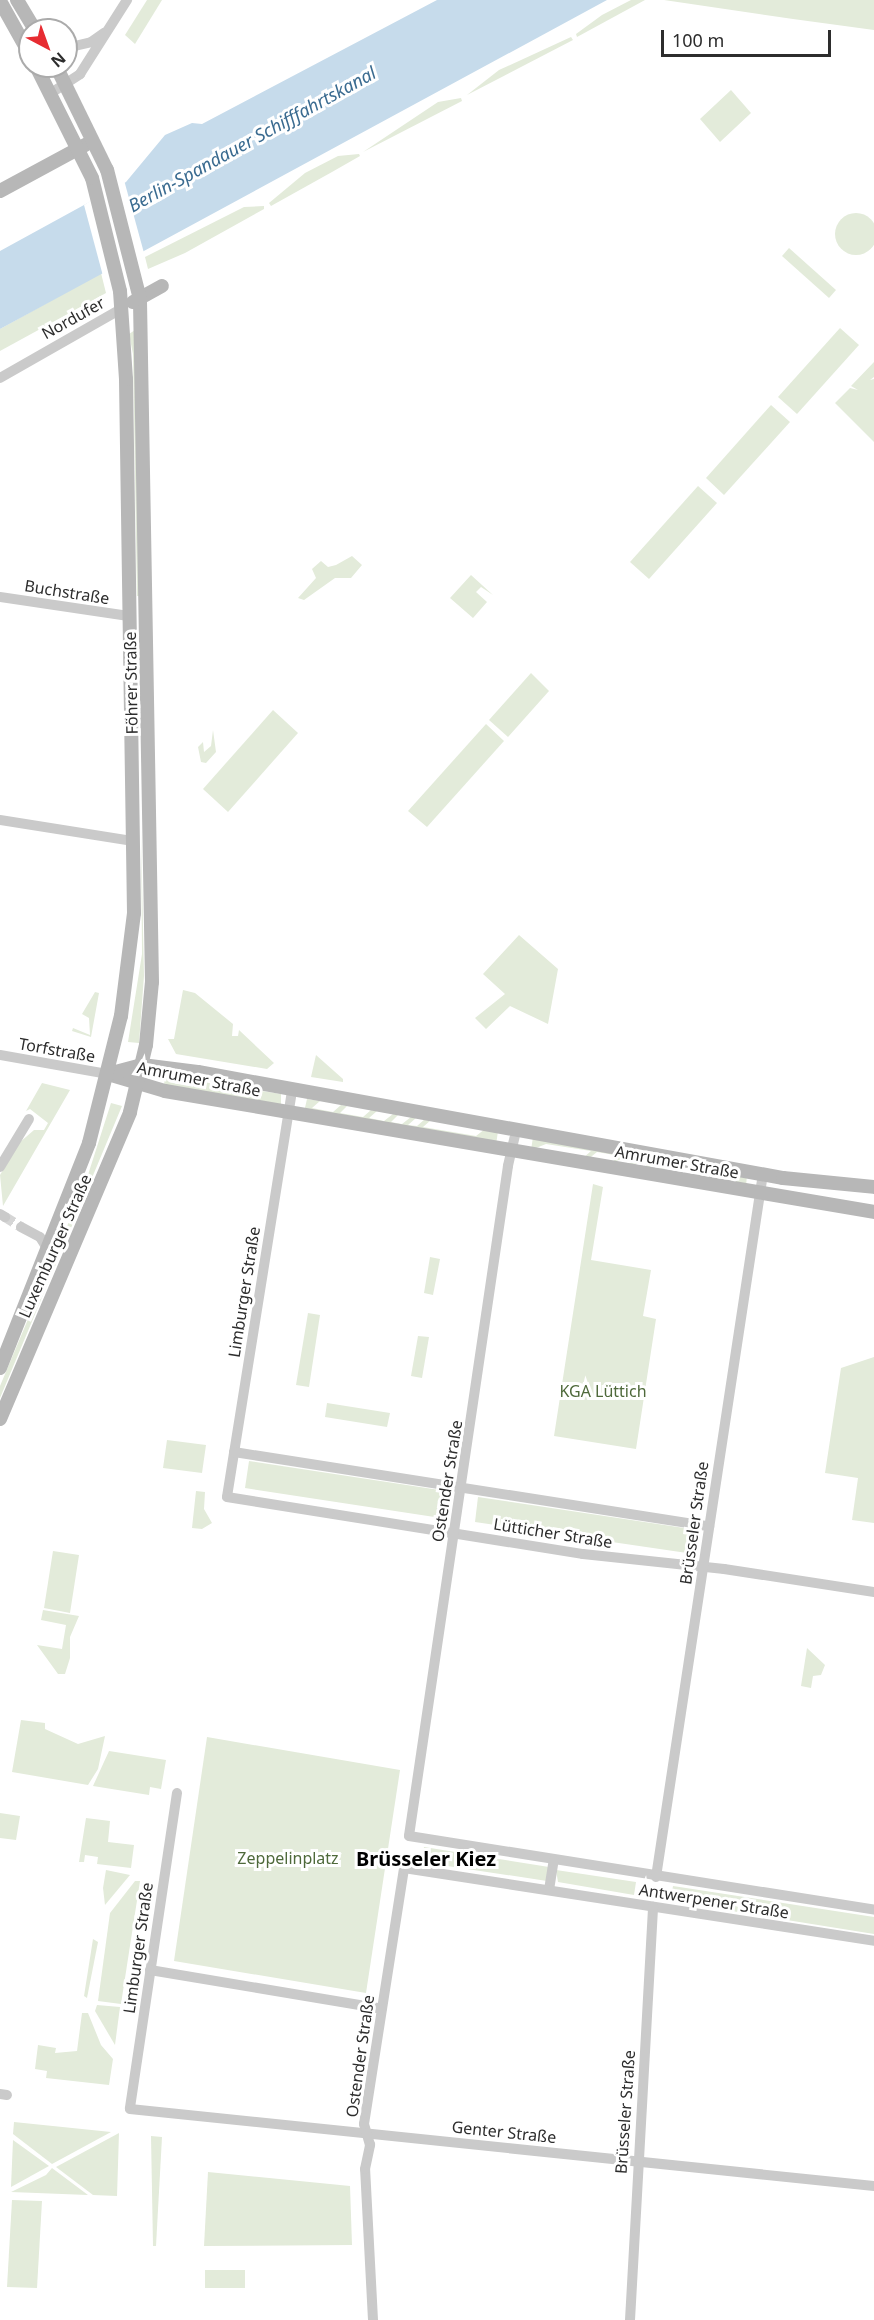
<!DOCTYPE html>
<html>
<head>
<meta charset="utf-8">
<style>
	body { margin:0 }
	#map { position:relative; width:874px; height:2320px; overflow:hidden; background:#fff; font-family:"Noto Sans",sans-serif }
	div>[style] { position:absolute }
	.green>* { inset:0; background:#e3ebda }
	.round { border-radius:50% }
	.water>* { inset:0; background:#c6dbeb }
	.pier>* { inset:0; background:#fff }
	.street-tunnel>* { height:10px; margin-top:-5px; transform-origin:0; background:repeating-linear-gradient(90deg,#d5d5d5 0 10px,transparent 0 15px) }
	.street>* { height:10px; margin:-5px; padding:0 5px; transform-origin:5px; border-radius:5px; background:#cacaca }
	.secondary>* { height:14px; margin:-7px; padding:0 7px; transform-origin:7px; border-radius:7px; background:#b7b7b7 }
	span { translate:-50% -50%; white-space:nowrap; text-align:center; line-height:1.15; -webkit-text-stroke:6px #fff; paint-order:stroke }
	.street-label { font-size:16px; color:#2d2d2d }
	.park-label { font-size:16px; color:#4e693a }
	.water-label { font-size:18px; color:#3a6b90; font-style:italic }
	.quarter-label { font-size:20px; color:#000; font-weight:700 }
	.north { position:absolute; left:18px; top:18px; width:60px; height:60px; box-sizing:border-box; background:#fff; border:2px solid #ababab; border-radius:50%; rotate:139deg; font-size:16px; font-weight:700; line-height:24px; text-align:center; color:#2d2d2d }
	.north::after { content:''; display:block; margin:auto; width:21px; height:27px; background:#e72c32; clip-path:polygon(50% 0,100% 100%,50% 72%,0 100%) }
	.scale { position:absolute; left:661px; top:30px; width:170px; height:27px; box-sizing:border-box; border:3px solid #2d2d2d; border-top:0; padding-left:8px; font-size:18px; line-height:21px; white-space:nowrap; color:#2d2d2d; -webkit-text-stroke:4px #fff; paint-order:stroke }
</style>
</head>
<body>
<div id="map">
	<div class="green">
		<i style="clip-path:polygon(147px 0,162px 0,135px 44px,125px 35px)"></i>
		<i style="clip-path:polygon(631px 0,645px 0,577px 37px,576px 34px,602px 15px)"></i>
		<i style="clip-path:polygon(664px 0,874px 0,874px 30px,793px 19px)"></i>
		<i style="clip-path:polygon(571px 37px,573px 40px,467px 95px,499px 70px)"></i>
		<i style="clip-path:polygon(731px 90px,751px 113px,720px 142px,700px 119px)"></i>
		<i style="clip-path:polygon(461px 98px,462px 101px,363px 152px,438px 102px)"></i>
		<i style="clip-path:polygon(359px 154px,360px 156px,332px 172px,271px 206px,269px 203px,305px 173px,338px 156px)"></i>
		<i style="clip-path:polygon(264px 206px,264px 209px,185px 253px,148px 269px,145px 257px,244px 207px)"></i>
		<i class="round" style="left:835px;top:213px;width:42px;height:42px"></i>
		<i style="clip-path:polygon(789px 248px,836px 290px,829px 298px,782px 256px)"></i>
		<i style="clip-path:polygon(101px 273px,106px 293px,0 351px,0 329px)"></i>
		<i style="clip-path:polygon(840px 328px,859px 345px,797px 414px,778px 397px)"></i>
		<i style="clip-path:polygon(135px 330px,139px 596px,137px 596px,133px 354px,129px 334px)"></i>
		<i style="clip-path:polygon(874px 362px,874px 377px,870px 380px,874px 379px,874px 442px,835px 403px,850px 388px,858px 390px,851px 386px)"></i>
		<i style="clip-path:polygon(771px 405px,790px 422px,724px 495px,706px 478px)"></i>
		<i style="clip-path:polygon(698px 486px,717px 503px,649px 579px,630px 562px)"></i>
		<i style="clip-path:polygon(352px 556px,362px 565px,351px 578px,335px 578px,304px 600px,298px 598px,316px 578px,312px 569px,321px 561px,328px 567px,336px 565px)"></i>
		<i style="clip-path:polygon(471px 575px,493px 595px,481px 587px,476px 592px,487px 602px,473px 618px,450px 598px)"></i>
		<i style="clip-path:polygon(531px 673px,549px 691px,508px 737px,489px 720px)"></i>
		<i style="clip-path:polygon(273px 710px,298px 733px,228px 812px,203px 789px)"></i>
		<i style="clip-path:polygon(486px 724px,504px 741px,427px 827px,408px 811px)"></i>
		<i style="clip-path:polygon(213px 730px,216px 752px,206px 763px,201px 762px,198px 747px,203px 742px,204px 752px,211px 746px)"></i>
		<i style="clip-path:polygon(141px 828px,144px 976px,139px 1043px,128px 1042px,142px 954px)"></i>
		<i style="clip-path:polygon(519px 935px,558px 969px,548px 1024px,510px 1006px,486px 1029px,475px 1018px,505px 994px,483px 974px)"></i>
		<i style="clip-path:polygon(183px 990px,195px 993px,233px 1024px,232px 1036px,238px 1036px,239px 1030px,274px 1063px,267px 1069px,176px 1054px,168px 1039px,174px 1039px)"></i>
		<i style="clip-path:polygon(95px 992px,99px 993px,91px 1037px,72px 1031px,73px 1028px,90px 1035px,89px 1018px,82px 1014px)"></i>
		<i style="clip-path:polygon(316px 1055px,343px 1079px,343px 1082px,311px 1077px)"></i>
		<i style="clip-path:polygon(165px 1076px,281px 1094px,281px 1106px,164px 1086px)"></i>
		<i style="clip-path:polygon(42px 1083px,70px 1090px,3px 1206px,0 1175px,19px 1143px,34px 1130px,44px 1130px,48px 1123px,30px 1109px,26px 1111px)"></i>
		<i style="clip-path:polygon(307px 1099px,320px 1101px,312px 1108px,333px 1112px,341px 1105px,347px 1106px,340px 1113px,363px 1117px,371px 1110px,377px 1111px,369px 1118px,384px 1121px,393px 1114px,398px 1115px,391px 1122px,402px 1124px,411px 1117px,416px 1118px,408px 1125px,417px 1126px,425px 1119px,431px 1120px,423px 1127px,476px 1136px,485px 1129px,498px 1131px,496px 1145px,304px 1112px)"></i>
		<i style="clip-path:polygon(111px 1103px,122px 1106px,0 1398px,0 1386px,86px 1181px)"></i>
		<i style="clip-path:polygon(533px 1137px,747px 1174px,746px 1187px,727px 1184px,737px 1176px,711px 1172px,699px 1179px,694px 1178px,704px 1171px,672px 1165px,661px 1172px,656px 1172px,667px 1164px,656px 1162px,646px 1170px,641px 1169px,652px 1162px,642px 1160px,631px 1168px,626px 1166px,636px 1159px,626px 1157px,609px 1164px,620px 1156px,597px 1152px,587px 1160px,582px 1159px,591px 1151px,546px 1144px,531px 1150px)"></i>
		<i style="clip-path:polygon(593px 1184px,603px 1187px,591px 1260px,651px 1270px,643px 1316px,656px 1319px,636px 1449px,554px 1436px)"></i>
		<i style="clip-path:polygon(430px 1257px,440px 1259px,433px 1295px,424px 1293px)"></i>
		<i style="clip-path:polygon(308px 1313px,320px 1315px,309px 1387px,296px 1385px)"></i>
		<i style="clip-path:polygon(418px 1336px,429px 1337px,422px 1378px,411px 1376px)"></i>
		<i style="clip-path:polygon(874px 1357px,874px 1523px,852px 1520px,858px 1478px,825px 1473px,841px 1368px)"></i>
		<i style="clip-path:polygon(327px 1403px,390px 1413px,387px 1427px,325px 1417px)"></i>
		<i style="clip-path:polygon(167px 1440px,206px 1445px,202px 1473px,163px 1468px)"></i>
		<i style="clip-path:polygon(249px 1461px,446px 1491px,441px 1518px,245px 1488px)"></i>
		<i style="clip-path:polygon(196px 1491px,205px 1492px,204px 1509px,212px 1523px,202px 1529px,192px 1528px)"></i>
		<i style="clip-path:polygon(478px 1497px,691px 1529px,687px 1553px,475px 1522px)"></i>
		<i style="clip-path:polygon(53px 1551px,79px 1555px,70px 1613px,44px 1608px)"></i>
		<i style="clip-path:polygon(43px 1610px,79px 1616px,70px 1637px,70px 1658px,65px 1674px,58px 1674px,37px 1645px,62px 1649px,66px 1625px,41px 1620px)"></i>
		<i style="clip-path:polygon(807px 1648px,825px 1665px,821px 1675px,813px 1676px,811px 1688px,801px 1686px)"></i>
		<i style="clip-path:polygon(21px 1720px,45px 1723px,45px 1729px,78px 1744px,105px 1736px,98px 1769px,88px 1785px,12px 1772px)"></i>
		<i style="clip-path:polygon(207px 1737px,400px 1770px,366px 1993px,174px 1961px)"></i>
		<i style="clip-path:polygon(109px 1751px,166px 1760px,161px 1789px,150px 1787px,149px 1795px,93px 1786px)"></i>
		<i style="clip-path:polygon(0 1813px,20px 1816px,16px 1840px,0 1838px)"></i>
		<i style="clip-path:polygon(86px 1818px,110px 1821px,108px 1842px,134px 1845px,131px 1868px,97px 1864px,98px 1857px,85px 1855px,84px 1862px,79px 1862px)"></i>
		<i style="clip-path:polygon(424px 1847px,549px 1867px,547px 1881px,421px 1862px)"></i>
		<i style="clip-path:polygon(106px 1870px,130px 1875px,105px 1905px,103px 1888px)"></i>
		<i style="clip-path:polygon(556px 1870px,636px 1882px,634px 1895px,558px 1882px)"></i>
		<i style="clip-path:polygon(135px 1881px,140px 1881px,121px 2004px,98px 2001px,110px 1913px)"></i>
		<i style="clip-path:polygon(673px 1886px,874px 1917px,874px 1934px,670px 1901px)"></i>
		<i style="clip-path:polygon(93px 1939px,98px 1942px,87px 1998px,84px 1996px)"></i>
		<i style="clip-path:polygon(97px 2005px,120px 2007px,115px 2045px,95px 2011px)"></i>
		<i style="clip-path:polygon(82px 2013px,88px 2013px,101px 2045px,113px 2059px,109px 2085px,46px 2078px,47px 2071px,35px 2069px,38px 2045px,56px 2048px,55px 2053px,77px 2051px)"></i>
		<i style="clip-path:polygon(14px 2122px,111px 2132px,52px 2164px,13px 2134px)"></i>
		<i style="clip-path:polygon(119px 2133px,117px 2196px,93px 2195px,56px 2167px)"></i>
		<i style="clip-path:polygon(151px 2136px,162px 2137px,156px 2246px,153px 2246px)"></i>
		<i style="clip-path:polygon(13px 2140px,49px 2166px,11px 2187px)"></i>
		<i style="clip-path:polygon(52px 2168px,88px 2195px,11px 2192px,46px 2175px)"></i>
		<i style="clip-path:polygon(208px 2172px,350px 2186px,352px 2245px,204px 2246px)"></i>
		<i style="clip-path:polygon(12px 2200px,42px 2201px,37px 2288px,7px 2287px)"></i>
		<i style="clip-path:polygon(205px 2270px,245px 2270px,245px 2288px,205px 2288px)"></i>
	</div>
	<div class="water">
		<i style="clip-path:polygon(437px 0,607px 0,0 329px,0 251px,126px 182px,165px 135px,192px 123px,202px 124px)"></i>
	</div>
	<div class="pier">
		<i style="clip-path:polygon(124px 180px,144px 253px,103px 276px,84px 205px)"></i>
	</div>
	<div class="street-tunnel">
		<i style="left:5px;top:1217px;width:19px;rotate:32deg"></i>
	</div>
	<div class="street">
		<i style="left:66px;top:48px;width:26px;rotate:-13deg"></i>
		<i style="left:91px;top:42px;width:16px;rotate:-35deg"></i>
		<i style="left:51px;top:93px;width:35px;rotate:-33deg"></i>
		<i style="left:80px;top:74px;width:88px;rotate:-57.6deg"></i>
		<i style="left:0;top:378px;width:139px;rotate:-29.7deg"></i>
		<i style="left:0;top:597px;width:130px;rotate:8.4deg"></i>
		<i style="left:0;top:820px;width:135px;rotate:9deg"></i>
		<i style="left:0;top:1055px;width:110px;rotate:10deg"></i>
		<i style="left:292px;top:1091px;width:411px;rotate:99.1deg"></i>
		<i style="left:227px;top:1497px;width:361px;rotate:9.1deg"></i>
		<i style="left:583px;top:1554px;width:142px;rotate:6.1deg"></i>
		<i style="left:724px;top:1569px;width:152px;rotate:8.7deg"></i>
		<i style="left:516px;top:1131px;width:36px;rotate:103deg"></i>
		<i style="left:508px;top:1166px;width:677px;rotate:98.41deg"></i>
		<i style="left:409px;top:1836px;width:471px;rotate:9deg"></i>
		<i style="left:0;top:1167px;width:56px;rotate:-58.9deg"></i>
		<i style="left:0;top:1214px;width:6px;rotate:31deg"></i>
		<i style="left:21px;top:1227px;width:21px;rotate:28deg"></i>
		<i style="left:40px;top:1237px;width:13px;rotate:58deg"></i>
		<i style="left:234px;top:1452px;width:481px;rotate:8.9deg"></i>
		<i style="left:177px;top:1793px;width:319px;rotate:98.5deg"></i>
		<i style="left:130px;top:2109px;width:748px;rotate:5.91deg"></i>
		<i style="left:656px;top:1877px;width:711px;rotate:-81.35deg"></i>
		<i style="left:549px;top:1890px;width:30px;rotate:-81deg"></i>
		<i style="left:150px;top:1970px;width:235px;rotate:9.5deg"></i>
		<i style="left:0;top:2094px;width:7px;rotate:8deg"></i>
		<i style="left:373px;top:2320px;width:151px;rotate:-93deg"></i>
		<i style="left:365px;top:2169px;width:25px;rotate:-78deg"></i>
		<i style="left:370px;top:2145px;width:22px;rotate:-106deg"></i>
		<i style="left:364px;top:2124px;width:259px;rotate:-81.1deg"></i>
		<i style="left:404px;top:1868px;width:476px;rotate:8.8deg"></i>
		<i style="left:630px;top:2320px;width:414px;rotate:-86.8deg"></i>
	</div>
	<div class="secondary">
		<i style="left:17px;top:0;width:35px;rotate:59deg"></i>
		<i style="left:0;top:1px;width:62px;rotate:60.9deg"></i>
		<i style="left:0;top:191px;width:97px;rotate:-28.4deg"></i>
		<i style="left:133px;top:302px;width:33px;rotate:-29deg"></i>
		<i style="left:108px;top:1074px;width:59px;rotate:16.6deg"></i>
		<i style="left:165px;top:1091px;width:719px;rotate:9.68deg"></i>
		<i style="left:108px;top:1074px;width:35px;rotate:-15deg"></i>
		<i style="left:142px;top:1065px;width:56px;rotate:7.1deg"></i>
		<i style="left:198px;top:1072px;width:595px;rotate:10.27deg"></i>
		<i style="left:783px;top:1178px;width:91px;rotate:5.6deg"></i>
		<i style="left:0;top:1368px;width:242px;rotate:-68.4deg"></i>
		<i style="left:89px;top:1143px;width:131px;rotate:-75.9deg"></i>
		<i style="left:121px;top:1016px;width:104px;rotate:-82.8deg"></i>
		<i style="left:134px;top:913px;width:534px;rotate:-90.86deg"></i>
		<i style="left:126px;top:379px;width:88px;rotate:-93.9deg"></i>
		<i style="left:120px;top:291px;width:116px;rotate:-103.9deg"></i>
		<i style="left:92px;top:178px;width:125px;rotate:-116.6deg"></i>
		<i style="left:0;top:1419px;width:333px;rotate:-67deg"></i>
		<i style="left:130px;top:1112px;width:69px;rotate:-76.6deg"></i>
		<i style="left:146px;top:1045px;width:63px;rotate:-84.6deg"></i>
		<i style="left:152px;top:982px;width:683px;rotate:-91.01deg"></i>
		<i style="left:140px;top:299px;width:133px;rotate:-104.3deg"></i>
		<i style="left:107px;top:170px;width:116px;rotate:-116.1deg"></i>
	</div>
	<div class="street-label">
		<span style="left:73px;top:318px;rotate:-29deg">Nordufer</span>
		<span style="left:67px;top:592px;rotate:9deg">Buchstraße</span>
		<span style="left:131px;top:683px;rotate:-91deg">Föhrer Straße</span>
		<span style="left:57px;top:1050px;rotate:10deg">Torfstraße</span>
		<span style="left:199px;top:1079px;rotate:11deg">Amrumer Straße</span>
		<span style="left:677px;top:1162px;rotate:10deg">Amrumer Straße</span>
		<span style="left:55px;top:1246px;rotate:-66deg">Luxemburger Straße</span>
		<span style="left:244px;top:1292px;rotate:-81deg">Limburger Straße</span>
		<span style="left:447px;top:1481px;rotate:-81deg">Ostender Straße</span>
		<span style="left:694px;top:1523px;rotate:-82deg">Brüsseler Straße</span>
		<span style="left:553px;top:1533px;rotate:9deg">Lütticher Straße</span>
		<span style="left:714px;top:1901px;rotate:9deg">Antwerpener Straße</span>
		<span style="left:138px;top:1948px;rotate:-82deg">Limburger Straße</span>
		<span style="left:360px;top:2056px;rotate:-82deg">Ostender Straße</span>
		<span style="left:625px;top:2112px;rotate:-86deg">Brüsseler Straße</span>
		<span style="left:504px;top:2132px;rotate:6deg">Genter Straße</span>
	</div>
	<div class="park-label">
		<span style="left:603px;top:1391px">KGA Lüttich</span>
		<span style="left:288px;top:1858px">Zeppelinplatz</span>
	</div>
	<div class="water-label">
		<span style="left:252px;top:139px;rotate:-29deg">Berlin-Spandauer Schifffahrtskanal</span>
	</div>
	<div class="quarter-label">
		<span style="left:426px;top:1858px">Brüsseler Kiez</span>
	</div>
	<div class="north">N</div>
	<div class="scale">100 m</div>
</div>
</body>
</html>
